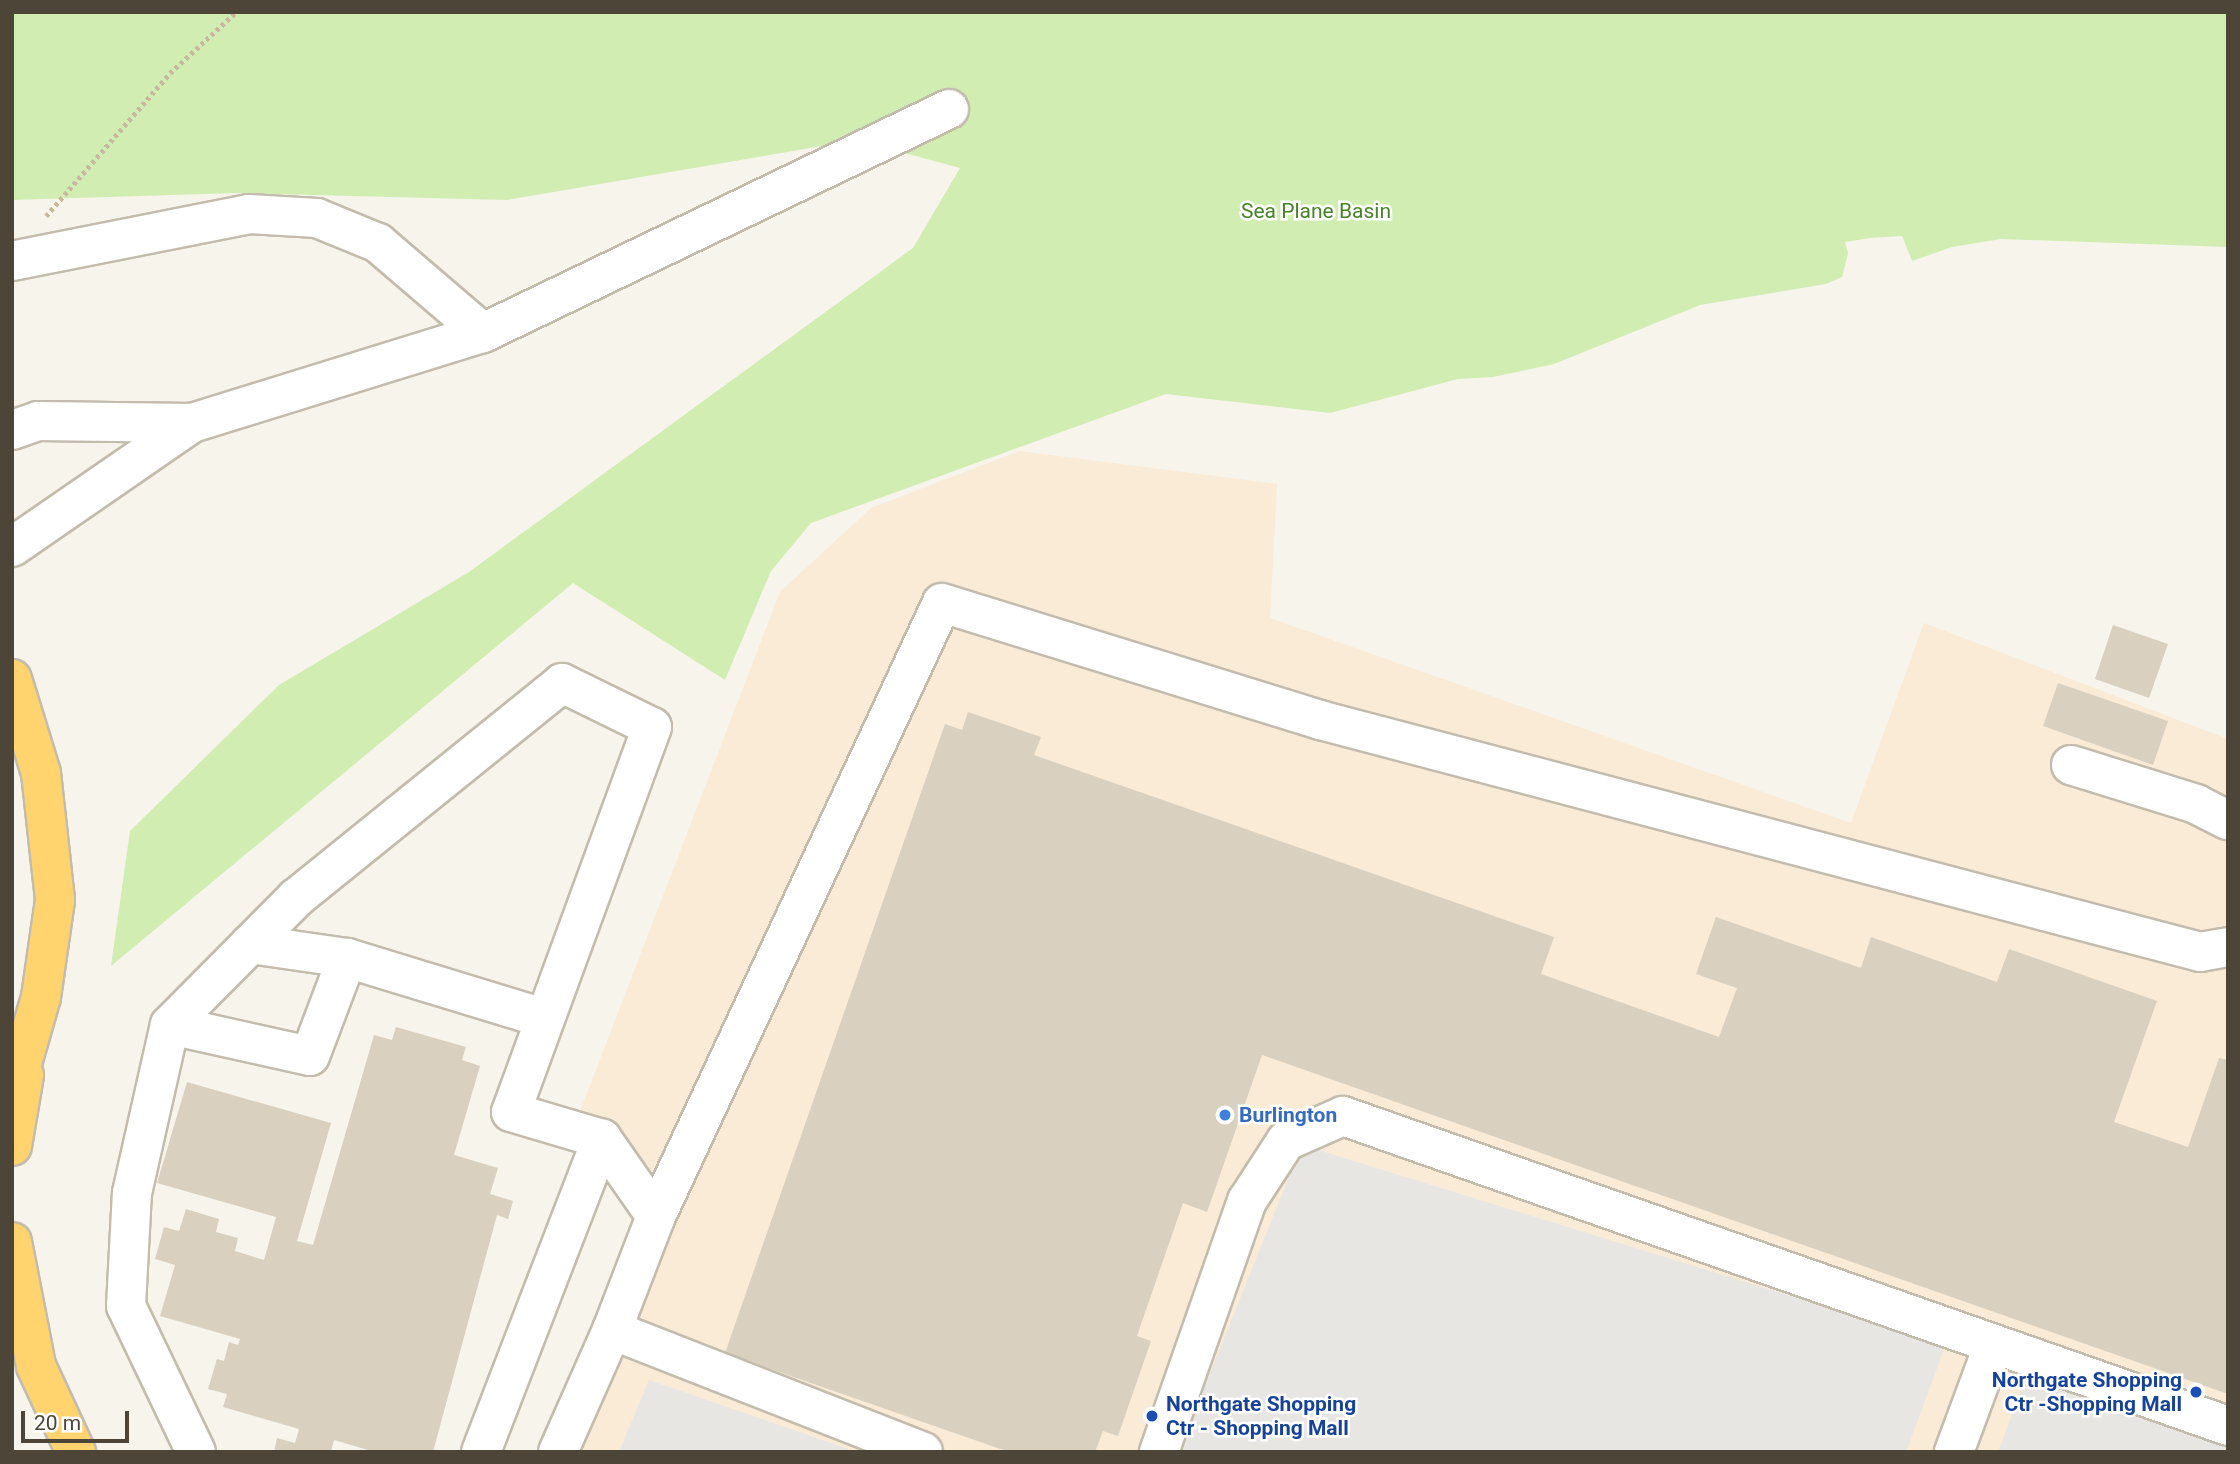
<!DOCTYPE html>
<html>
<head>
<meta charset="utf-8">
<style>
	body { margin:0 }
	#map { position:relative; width:2240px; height:1464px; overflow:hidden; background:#f7f4eb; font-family:Roboto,sans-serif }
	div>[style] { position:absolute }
	.commercial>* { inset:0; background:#f9ebd6 }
	.green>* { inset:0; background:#d1edb2 }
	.parking>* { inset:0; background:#e8e6e3 }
	.building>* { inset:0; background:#d9d0c0 }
	.path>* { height:4.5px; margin-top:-2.25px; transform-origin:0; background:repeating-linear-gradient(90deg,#c6b99d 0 3.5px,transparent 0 7px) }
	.roads { filter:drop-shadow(2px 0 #c3bcad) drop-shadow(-2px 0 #c3bcad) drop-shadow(0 2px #c3bcad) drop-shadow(0 -2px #c3bcad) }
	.minor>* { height:38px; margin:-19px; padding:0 19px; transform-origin:19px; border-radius:19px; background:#fff }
	.highway>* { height:38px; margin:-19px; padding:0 19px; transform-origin:19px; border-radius:19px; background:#ffd36e }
	.dots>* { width:19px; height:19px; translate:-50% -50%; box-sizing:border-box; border:4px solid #fff; border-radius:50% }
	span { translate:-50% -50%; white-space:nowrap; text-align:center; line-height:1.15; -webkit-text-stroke:5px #fff; paint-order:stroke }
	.park-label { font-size:21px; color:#468425 }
	.shop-label { font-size:21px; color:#366cbe; font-weight:700 }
	.left { translate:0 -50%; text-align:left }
	.transit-label { font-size:21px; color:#164399; font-weight:700 }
	.right { translate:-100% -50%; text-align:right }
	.frame { position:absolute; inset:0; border:14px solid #4c4538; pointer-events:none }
	.scale { position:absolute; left:21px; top:1411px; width:108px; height:32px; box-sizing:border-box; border:4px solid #4c4538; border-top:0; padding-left:9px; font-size:21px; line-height:24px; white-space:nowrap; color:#4c4538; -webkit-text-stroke:5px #fff; paint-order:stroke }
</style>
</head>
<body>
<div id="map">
	<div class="commercial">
		<i style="clip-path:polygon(1019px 451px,1277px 484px,1270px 618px,1851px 823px,1924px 623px,2228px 739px,2228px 1452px,542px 1452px,660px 1173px,569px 1140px,780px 592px,871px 508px)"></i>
	</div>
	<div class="green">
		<i style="clip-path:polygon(12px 12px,2228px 12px,2228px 247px,2001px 239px,1952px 247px,1912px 261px,1902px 236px,1870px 238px,1845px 242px,1848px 253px,1842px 277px,1826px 284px,1700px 305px,1554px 364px,1493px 377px,1458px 379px,1330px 413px,1166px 394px,811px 523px,771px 571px,725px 680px,573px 583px,111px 966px,130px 831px,279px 685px,469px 572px,913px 248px,960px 168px,857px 140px,507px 200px,237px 193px,12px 200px)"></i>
	</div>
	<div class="parking">
		<i style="clip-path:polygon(1302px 1145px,1946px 1344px,1906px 1452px,1178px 1452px)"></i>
		<i style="clip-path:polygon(2036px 1349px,2228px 1417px,2228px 1452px,1998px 1452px)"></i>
		<i style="clip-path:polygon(649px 1380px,857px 1452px,619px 1452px)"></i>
	</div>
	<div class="building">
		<i style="clip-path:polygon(2113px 625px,2168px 644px,2149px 698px,2095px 679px)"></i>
		<i style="clip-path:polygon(2058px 683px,2168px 721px,2153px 765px,2043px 726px)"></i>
		<i style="clip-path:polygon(968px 712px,1041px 737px,1034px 755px,1554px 937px,1541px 974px,1719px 1037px,1737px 988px,1696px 974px,1716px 917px,1861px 968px,1871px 937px,1997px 982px,2009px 949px,2157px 1001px,2114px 1122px,2188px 1147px,2219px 1058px,2228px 1060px,2228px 1394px,1262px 1055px,1207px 1212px,1183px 1203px,1137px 1336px,1151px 1341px,1118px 1436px,1103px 1431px,1095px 1452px,1009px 1452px,725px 1353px,945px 724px,962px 730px)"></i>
		<i style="clip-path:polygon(396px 1027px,466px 1047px,462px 1060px,480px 1066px,454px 1155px,498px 1168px,490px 1194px,513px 1201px,508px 1219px,497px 1215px,433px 1452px,375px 1452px,334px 1440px,331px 1452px,274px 1452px,277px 1438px,295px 1443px,299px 1429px,223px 1407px,227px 1394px,208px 1389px,217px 1359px,224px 1361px,229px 1342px,238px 1345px,240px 1339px,160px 1316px,175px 1265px,155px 1259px,164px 1227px,179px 1231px,186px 1209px,219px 1219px,216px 1232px,238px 1238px,235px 1251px,264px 1260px,276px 1217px,157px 1183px,187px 1082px,331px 1123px,297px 1241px,313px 1245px,374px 1035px,392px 1040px)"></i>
	</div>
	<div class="path">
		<i style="left:46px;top:216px;width:189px;rotate:-49.1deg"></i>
		<i style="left:170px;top:73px;width:90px;rotate:-42.7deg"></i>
	</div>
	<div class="roads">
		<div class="minor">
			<i style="left:12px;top:261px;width:242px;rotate:-11.2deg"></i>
			<i style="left:249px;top:214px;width:68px;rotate:3.4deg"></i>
			<i style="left:317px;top:218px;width:66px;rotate:22.3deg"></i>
			<i style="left:378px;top:243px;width:138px;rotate:40.6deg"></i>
			<i style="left:12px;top:430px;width:28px;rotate:-19deg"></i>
			<i style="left:38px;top:421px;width:154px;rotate:0.7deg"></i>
			<i style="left:192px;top:423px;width:305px;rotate:-17.2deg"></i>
			<i style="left:483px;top:333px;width:517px;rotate:-25.67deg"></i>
			<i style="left:12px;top:547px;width:219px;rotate:-34.6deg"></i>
			<i style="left:2071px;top:765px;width:131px;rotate:17.3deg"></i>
			<i style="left:2196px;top:804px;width:36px;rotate:27deg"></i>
			<i style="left:250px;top:944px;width:98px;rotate:8.2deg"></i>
			<i style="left:347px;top:958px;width:205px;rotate:17deg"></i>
			<i style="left:170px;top:1025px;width:143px;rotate:12.5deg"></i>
			<i style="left:310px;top:1056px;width:105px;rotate:-69.3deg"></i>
			<i style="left:656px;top:1216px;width:676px;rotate:-64.99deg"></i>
			<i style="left:942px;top:603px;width:396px;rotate:17.2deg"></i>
			<i style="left:1320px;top:720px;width:910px;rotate:14.77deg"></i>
			<i style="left:2200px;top:952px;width:28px;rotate:-10deg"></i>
			<i style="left:196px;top:1452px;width:162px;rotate:-115.6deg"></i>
			<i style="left:126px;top:1306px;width:113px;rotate:-87deg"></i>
			<i style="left:132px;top:1193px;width:172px;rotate:-77.3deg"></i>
			<i style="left:170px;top:1025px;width:179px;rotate:-45.2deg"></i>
			<i style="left:296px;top:898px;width:342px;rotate:-38.9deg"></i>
			<i style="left:562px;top:683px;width:100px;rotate:26.1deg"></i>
			<i style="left:652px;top:727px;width:410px;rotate:110.1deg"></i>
			<i style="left:511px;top:1112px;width:95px;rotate:16.5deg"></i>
			<i style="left:602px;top:1139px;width:94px;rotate:55deg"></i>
			<i style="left:656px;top:1216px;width:122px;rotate:111.1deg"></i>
			<i style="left:481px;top:1452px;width:336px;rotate:-68.9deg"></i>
			<i style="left:558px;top:1452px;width:133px;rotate:-66.1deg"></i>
			<i style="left:612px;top:1330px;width:334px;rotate:21.4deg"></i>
			<i style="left:1159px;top:1452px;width:266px;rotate:-70.7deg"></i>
			<i style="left:1247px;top:1201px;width:72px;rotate:-57deg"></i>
			<i style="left:1286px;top:1141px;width:62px;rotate:-23.7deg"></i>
			<i style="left:1343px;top:1116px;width:938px;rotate:19.3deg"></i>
			<i style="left:1954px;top:1452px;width:115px;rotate:-69.7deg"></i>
		</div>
		<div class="highway">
			<i style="left:12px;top:679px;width:98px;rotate:72.9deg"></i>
			<i style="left:41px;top:773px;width:128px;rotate:83.7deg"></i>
			<i style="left:55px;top:900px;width:98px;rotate:98.2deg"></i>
			<i style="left:41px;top:997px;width:105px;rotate:106deg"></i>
			<i style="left:12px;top:1146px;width:72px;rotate:-80.4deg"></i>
			<i style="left:12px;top:1242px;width:126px;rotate:79deg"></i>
			<i style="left:36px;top:1366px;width:95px;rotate:65.1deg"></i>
		</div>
	</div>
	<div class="dots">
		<i style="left:1225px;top:1115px;background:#3f7fe0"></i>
		<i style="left:2196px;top:1392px;background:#1a4fb4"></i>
		<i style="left:1152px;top:1416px;background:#1a4fb4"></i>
	</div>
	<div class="park-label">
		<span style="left:1316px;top:211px">Sea Plane Basin</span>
	</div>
	<div class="shop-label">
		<span class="left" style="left:1239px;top:1115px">Burlington</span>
	</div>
	<div class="transit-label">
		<span class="right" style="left:2182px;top:1392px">Northgate Shopping<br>Ctr -Shopping Mall</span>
		<span class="left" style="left:1166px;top:1416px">Northgate Shopping<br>Ctr - Shopping Mall</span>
	</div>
	<div class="frame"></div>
	<div class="scale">20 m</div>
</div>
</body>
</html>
